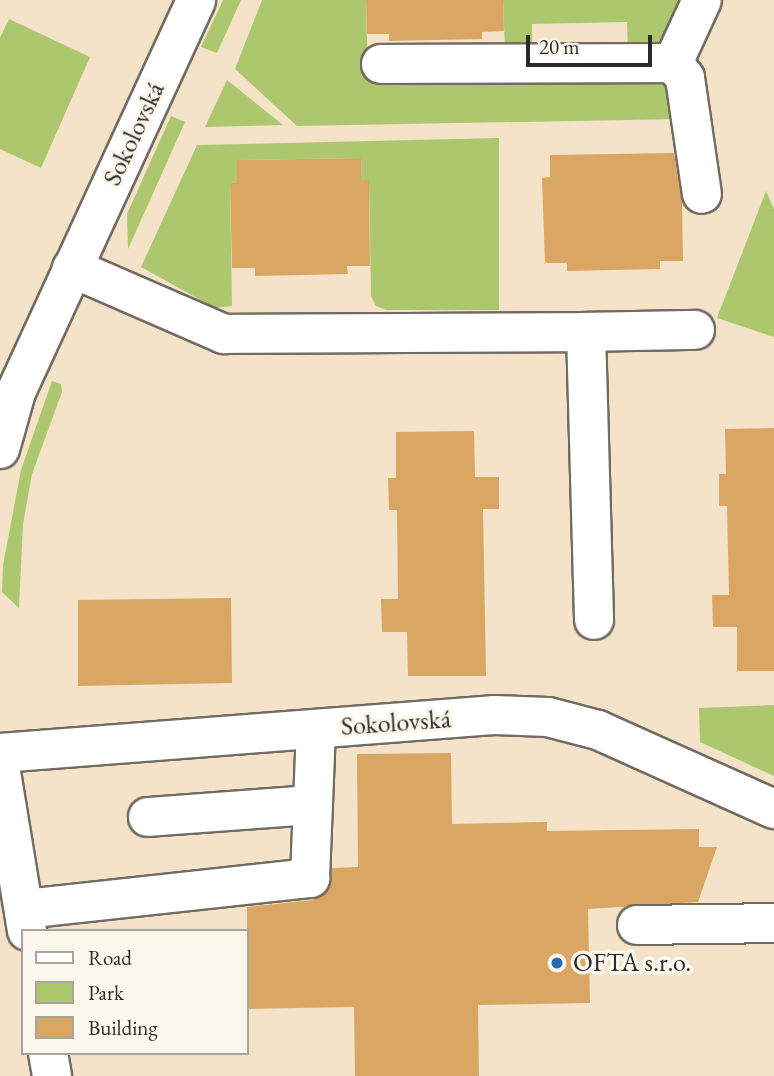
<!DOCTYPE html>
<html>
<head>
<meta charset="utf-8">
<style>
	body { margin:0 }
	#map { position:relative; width:774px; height:1076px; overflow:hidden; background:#f4e3c8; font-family:"EB Garamond",serif }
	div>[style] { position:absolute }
	.green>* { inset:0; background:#acc76e }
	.building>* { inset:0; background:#d9a663 }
	.roads { filter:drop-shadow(2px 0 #716b62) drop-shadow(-2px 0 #716b62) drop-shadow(0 2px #716b62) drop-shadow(0 -2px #716b62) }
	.minor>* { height:38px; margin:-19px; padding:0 19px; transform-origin:19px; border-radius:19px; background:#fff }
	.dots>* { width:19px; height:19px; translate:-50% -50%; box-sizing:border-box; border:4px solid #fbf7ec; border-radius:50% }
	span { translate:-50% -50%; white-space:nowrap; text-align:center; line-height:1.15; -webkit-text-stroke:7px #fbf7ec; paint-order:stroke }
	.street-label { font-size:26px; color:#2b2b2b }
	.poi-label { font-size:26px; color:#2b2b2b }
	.left { translate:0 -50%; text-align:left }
	.legend { position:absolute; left:21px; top:929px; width:228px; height:126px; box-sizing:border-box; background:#fbf7ec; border:2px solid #a8a59f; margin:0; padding:9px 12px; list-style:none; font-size:21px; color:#2b2b2b }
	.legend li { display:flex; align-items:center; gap:14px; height:35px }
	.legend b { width:35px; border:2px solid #a8a59f }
	.scale { position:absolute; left:526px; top:35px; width:126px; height:32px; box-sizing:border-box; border:4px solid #2b2b2b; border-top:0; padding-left:9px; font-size:21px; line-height:24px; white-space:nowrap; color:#2b2b2b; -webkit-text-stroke:5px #fbf7ec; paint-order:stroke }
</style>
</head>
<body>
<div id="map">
	<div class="green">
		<i style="clip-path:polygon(223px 0,241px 0,217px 53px,201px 47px)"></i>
		<i style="clip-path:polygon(262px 0,366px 0,368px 81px,666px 77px,681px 119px,297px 126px,235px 69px)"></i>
		<i style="clip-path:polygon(503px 0,682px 0,659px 42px,628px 54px,627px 22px,532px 24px,532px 54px,505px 50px)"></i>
		<i style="clip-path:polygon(9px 19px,90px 57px,41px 168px,0 149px,0 38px)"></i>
		<i style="clip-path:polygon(227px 80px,283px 125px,205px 127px)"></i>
		<i style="clip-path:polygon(171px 116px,185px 122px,128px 249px,127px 214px)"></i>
		<i style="clip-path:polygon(499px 138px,499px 310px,386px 310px,376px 306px,371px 296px,369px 181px,362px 181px,361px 158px,237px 160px,237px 182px,230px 183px,232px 306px,215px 308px,141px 267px,197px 145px)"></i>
		<i style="clip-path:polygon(766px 191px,774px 209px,774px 337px,717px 318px)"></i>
		<i style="clip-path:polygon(52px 381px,61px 384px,62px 392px,32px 474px,23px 524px,19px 608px,2px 592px,3px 565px,21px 470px)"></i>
		<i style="clip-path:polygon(774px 705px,774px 776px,700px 742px,699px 708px)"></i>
	</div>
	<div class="building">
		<i style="clip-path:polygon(366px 0,503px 0,504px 31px,482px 32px,482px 39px,389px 41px,389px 34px,367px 34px)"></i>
		<i style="clip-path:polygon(674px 153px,682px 202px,683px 261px,660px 261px,660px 269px,567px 271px,567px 263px,545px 263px,542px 178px,550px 177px,550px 155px)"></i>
		<i style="clip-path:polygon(361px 158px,362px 181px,369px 180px,370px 266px,347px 266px,348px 274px,255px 276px,255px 268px,232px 268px,230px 183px,237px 182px,237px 160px)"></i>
		<i style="clip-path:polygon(774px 428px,774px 671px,737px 671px,737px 627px,713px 627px,712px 595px,729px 595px,727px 506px,719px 506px,719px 474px,726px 474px,725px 429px)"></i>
		<i style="clip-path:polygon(474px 431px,475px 477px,499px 477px,499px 509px,483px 509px,486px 676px,408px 676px,407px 632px,382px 632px,381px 599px,398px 599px,397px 510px,389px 510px,388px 478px,396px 478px,396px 432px)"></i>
		<i style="clip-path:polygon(231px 598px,232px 683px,78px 686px,78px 600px)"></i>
		<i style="clip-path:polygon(451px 753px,452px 824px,547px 822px,547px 831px,699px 829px,699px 847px,717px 847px,698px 902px,588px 909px,590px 1003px,478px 1005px,479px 1076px,355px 1076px,354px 1007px,247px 1009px,247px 907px,313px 900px,329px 889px,332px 868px,358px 867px,357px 754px)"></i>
	</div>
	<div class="roads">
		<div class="minor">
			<i style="left:673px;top:63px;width:19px;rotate:51deg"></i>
			<i style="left:685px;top:78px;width:117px;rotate:81.7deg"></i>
			<i style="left:381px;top:64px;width:292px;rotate:-0.2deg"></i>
			<i style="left:673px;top:63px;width:69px;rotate:-65.3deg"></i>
			<i style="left:72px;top:268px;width:166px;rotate:23.5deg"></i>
			<i style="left:224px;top:334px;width:362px;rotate:-0.3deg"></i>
			<i style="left:586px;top:332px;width:288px;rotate:88.4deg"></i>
			<i style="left:586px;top:332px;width:109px;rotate:-1.1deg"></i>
			<i style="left:0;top:449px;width:59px;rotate:-74.3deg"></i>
			<i style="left:16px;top:392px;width:431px;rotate:-65.3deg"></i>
			<i style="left:0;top:753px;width:496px;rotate:-4.4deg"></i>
			<i style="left:495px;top:715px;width:53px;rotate:2.2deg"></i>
			<i style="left:548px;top:717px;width:52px;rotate:14.6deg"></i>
			<i style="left:598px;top:730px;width:193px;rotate:24.2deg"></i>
			<i style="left:0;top:766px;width:167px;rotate:80.7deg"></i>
			<i style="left:148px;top:817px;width:165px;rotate:-4.2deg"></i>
			<i style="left:24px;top:909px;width:288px;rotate:-6.2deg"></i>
			<i style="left:310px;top:878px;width:149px;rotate:-87.7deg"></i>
			<i style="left:637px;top:925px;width:137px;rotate:-0.8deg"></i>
			<i style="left:48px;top:1053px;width:23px;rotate:80deg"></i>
		</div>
	</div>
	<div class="dots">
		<i style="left:557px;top:963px;background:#1f6fb2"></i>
	</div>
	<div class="street-label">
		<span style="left:134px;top:134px;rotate:-65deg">Sokolovská</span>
		<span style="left:396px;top:723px;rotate:-4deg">Sokolovská</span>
	</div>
	<div class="poi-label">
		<span class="left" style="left:573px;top:963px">OFTA s.r.o.</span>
	</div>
	<ul class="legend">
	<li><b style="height:9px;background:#fff"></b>Road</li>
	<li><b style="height:19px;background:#acc76e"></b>Park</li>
	<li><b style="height:19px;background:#d9a663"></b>Building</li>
	</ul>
	<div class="scale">20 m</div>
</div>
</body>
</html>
